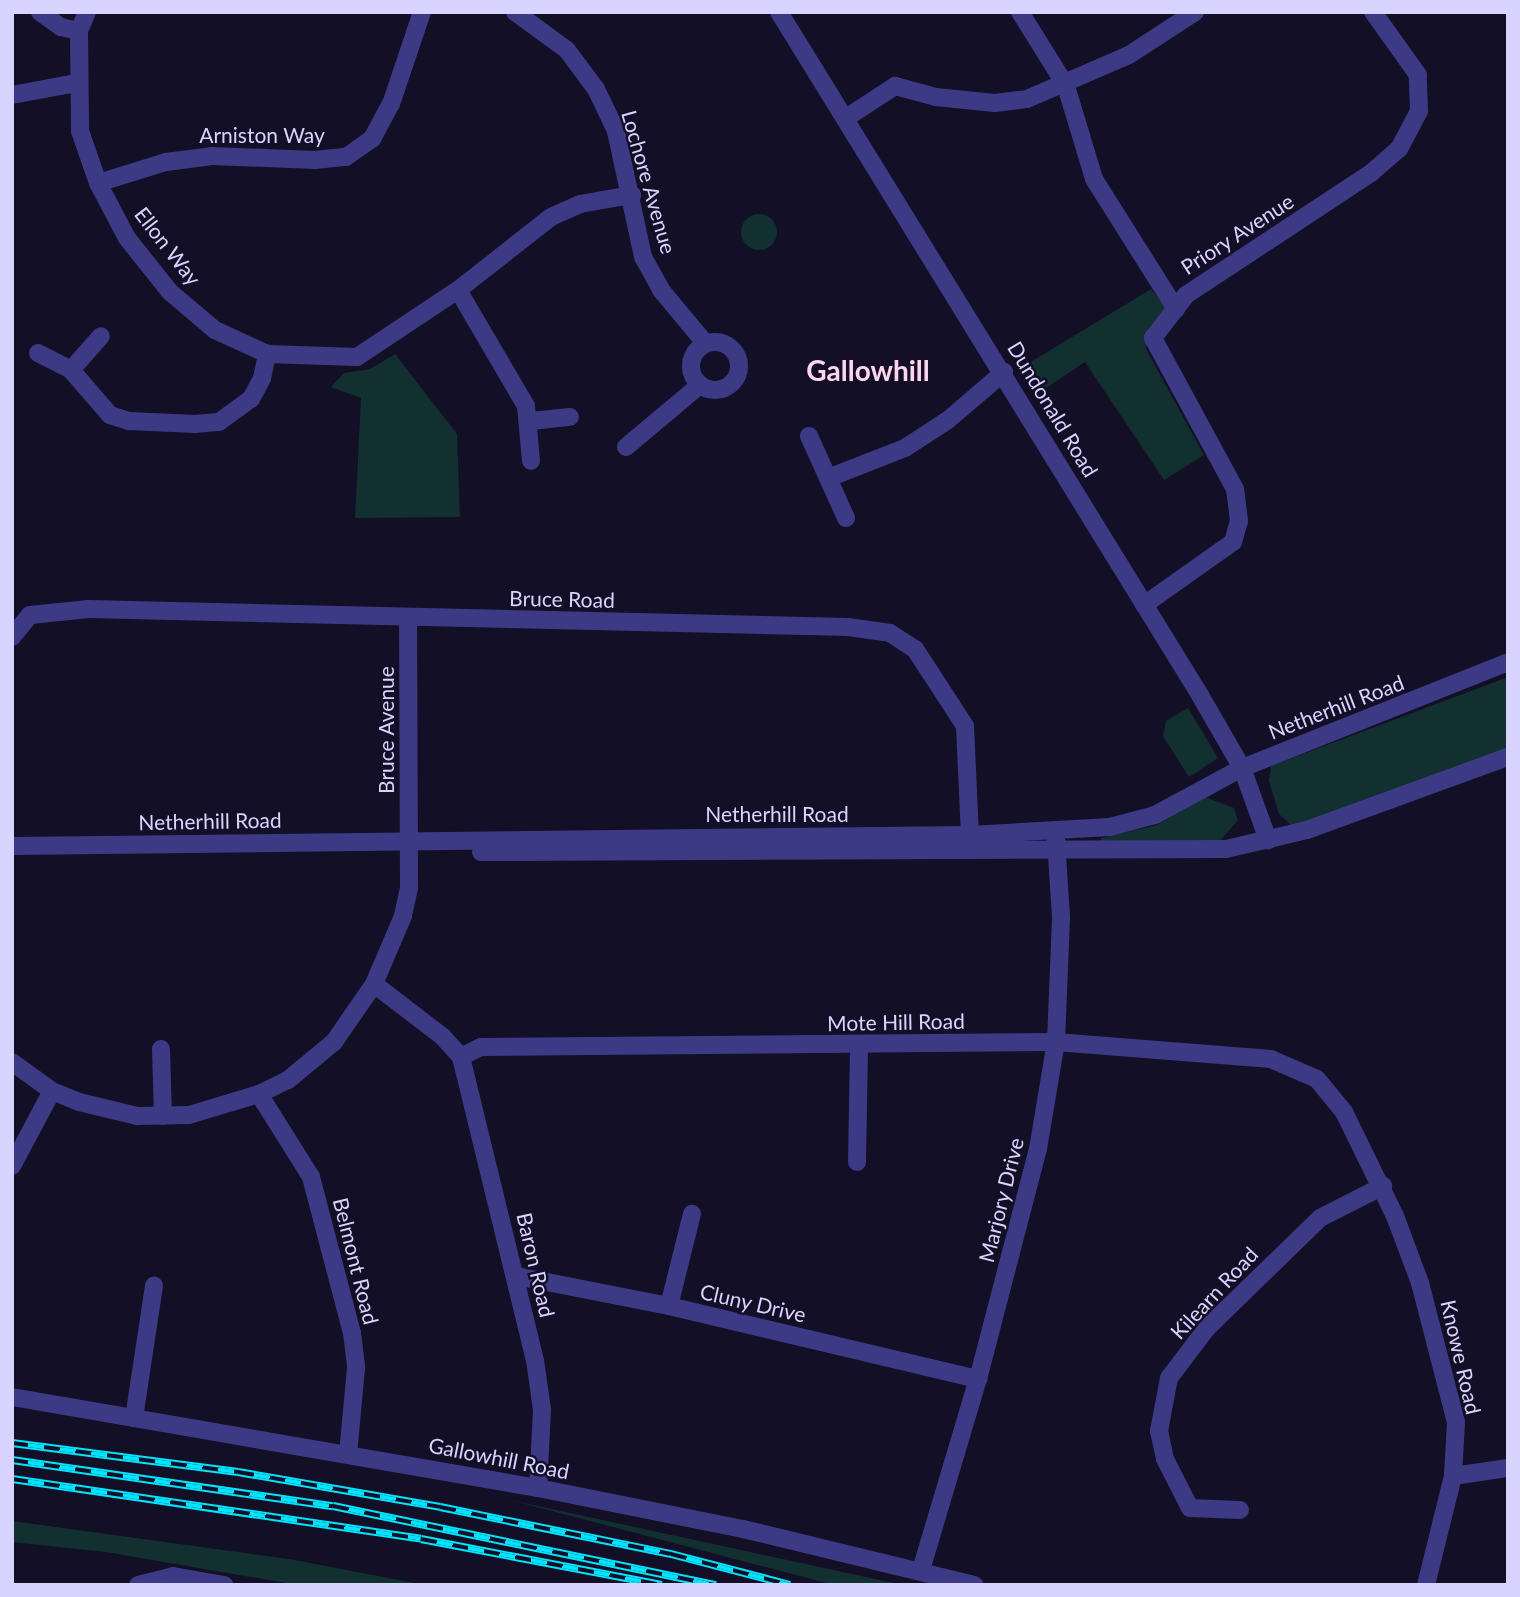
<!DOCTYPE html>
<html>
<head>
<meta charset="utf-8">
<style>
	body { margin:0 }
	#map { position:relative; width:1520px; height:1597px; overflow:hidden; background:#130f26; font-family:Lato,sans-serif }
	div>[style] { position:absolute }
	.green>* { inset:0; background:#12302f }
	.round { border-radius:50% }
	.street>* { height:18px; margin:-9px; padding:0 9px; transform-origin:9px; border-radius:9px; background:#3d3a85 }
	.street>.ring { margin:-9px; padding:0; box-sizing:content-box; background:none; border:18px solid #3d3a85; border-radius:50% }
	.rail>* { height:8px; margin-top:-4px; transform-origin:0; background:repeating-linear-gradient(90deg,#130f26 0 16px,#00e5ff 0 32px); box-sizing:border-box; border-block:2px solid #00e5ff }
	span { translate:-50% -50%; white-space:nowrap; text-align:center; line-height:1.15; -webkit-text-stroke:5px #130f26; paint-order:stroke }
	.street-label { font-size:21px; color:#d9d4ff }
	.district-label { font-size:28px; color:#ffd6f0; font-weight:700 }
	.frame { position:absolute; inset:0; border:14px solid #d9d4ff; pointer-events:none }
</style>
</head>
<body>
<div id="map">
	<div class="green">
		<i class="round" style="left:741px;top:214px;width:36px;height:36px"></i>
		<i style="clip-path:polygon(1151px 289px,1171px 315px,1149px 331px,1146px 349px,1204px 455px,1164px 480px,1085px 362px,1037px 394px,1021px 368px)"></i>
		<i style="clip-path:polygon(395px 354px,457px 434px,460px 517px,355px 518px,361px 398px,331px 387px,344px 373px,370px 369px)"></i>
		<i style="clip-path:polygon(1508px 677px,1508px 750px,1293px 827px,1279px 814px,1269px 781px,1271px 766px)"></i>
		<i style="clip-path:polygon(1188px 708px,1218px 758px,1189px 777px,1163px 736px,1166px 721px)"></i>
		<i style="clip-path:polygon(1205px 797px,1234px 808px,1238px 820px,1219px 842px,1101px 843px,1101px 838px,1157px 825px)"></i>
		<i style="clip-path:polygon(510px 1500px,903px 1585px,834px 1585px)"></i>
		<i style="clip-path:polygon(12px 1521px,289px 1559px,425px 1585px,297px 1585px,106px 1552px,12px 1542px)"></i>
	</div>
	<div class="street">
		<i style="left:40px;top:12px;width:26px;rotate:36deg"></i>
		<i style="left:61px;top:27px;width:18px;rotate:13deg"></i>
		<i style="left:87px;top:12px;width:21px;rotate:113deg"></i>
		<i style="left:79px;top:31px;width:100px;rotate:89.4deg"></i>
		<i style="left:80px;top:131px;width:55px;rotate:70.9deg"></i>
		<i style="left:98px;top:183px;width:62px;rotate:62.2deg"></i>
		<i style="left:127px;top:238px;width:69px;rotate:51.5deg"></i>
		<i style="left:170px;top:292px;width:59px;rotate:40.2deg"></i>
		<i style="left:215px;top:330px;width:57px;rotate:24.8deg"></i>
		<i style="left:267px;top:354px;width:90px;rotate:1.9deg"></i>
		<i style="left:357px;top:357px;width:121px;rotate:-33.6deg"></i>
		<i style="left:458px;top:290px;width:118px;rotate:-38.1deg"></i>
		<i style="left:551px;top:217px;width:32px;rotate:-24deg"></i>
		<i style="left:580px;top:204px;width:53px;rotate:-9.8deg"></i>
		<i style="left:515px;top:12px;width:64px;rotate:36.2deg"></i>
		<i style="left:567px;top:50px;width:49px;rotate:53.4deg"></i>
		<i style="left:596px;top:89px;width:47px;rotate:64.5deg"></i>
		<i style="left:616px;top:131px;width:129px;rotate:77.9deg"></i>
		<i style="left:643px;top:257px;width:38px;rotate:61deg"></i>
		<i style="left:661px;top:290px;width:69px;rotate:50.3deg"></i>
		<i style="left:779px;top:12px;width:796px;rotate:58.35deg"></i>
		<i style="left:1197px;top:690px;width:90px;rotate:60deg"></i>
		<i style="left:1242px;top:768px;width:77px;rotate:70.1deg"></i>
		<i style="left:1020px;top:12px;width:87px;rotate:58.1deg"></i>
		<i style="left:1066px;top:86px;width:97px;rotate:73.2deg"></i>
		<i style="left:1094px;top:179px;width:154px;rotate:57.8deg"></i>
		<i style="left:12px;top:95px;width:66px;rotate:-10.5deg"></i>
		<i style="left:846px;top:118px;width:59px;rotate:-33.1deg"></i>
		<i style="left:895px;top:86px;width:42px;rotate:15deg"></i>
		<i style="left:936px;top:97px;width:59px;rotate:5.8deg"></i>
		<i style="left:995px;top:103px;width:32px;rotate:-7deg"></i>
		<i style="left:1027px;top:99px;width:111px;rotate:-23.3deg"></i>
		<i style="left:1129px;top:55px;width:79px;rotate:-33.1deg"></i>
		<i style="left:98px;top:183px;width:71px;rotate:-17.2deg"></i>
		<i style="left:166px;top:162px;width:46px;rotate:-7.4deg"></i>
		<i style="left:212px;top:156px;width:103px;rotate:2.2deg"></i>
		<i style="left:315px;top:160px;width:31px;rotate:-6deg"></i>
		<i style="left:346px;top:157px;width:32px;rotate:-35deg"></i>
		<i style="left:372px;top:139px;width:40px;rotate:-62deg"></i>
		<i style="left:391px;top:104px;width:97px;rotate:-71.4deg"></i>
		<i style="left:458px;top:290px;width:134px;rotate:59.6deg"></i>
		<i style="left:526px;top:406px;width:55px;rotate:84.8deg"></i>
		<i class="ring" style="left:691px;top:342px;width:30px;height:30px"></i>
		<i style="left:38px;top:353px;width:37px;rotate:27deg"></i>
		<i style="left:71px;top:370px;width:60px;rotate:49.1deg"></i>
		<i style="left:110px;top:415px;width:20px;rotate:18deg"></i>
		<i style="left:129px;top:421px;width:66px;rotate:2.6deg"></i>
		<i style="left:195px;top:424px;width:24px;rotate:-5deg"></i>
		<i style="left:219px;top:422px;width:39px;rotate:-36deg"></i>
		<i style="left:251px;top:399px;width:24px;rotate:-62deg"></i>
		<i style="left:262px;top:378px;width:25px;rotate:-78deg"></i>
		<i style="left:71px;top:370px;width:45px;rotate:-48.6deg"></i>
		<i style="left:531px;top:421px;width:39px;rotate:-6deg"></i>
		<i style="left:809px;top:436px;width:90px;rotate:65.7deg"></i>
		<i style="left:626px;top:447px;width:97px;rotate:-40deg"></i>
		<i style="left:828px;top:478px;width:83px;rotate:-21.3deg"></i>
		<i style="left:905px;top:448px;width:51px;rotate:-33.1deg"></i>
		<i style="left:948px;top:420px;width:74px;rotate:-40.6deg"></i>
		<i style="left:1144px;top:605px;width:109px;rotate:-35.3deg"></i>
		<i style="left:1233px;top:542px;width:22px;rotate:-74deg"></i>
		<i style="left:1239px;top:521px;width:32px;rotate:-97deg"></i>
		<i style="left:1235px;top:489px;width:172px;rotate:-118.5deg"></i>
		<i style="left:1153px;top:338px;width:54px;rotate:-52.5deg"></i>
		<i style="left:1186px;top:295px;width:222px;rotate:-33.4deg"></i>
		<i style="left:1371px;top:173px;width:37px;rotate:-41deg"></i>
		<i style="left:1399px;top:149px;width:43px;rotate:-62.2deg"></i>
		<i style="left:1419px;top:111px;width:36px;rotate:-92deg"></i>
		<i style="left:1418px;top:75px;width:77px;rotate:-125.5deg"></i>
		<i style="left:12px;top:637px;width:28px;rotate:-51deg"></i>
		<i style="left:30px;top:615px;width:59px;rotate:-5.8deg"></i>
		<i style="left:89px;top:609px;width:759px;rotate:1.36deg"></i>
		<i style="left:848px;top:627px;width:42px;rotate:8.1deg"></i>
		<i style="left:890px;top:633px;width:30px;rotate:33deg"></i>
		<i style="left:915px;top:649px;width:92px;rotate:57deg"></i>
		<i style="left:965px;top:726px;width:109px;rotate:87.4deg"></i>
		<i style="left:12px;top:846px;width:958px;rotate:-0.66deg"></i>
		<i style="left:970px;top:835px;width:140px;rotate:-3.3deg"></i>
		<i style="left:1110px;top:827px;width:47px;rotate:-14.9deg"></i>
		<i style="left:1155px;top:815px;width:99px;rotate:-28.4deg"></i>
		<i style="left:1242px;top:768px;width:286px;rotate:-21.7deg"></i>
		<i style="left:481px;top:852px;width:745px;rotate:-0.23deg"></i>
		<i style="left:1226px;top:849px;width:83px;rotate:-13.2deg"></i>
		<i style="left:1307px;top:830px;width:214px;rotate:-20deg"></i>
		<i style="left:374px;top:984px;width:87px;rotate:37.5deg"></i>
		<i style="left:443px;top:1037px;width:27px;rotate:48deg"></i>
		<i style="left:461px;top:1057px;width:22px;rotate:-27deg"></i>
		<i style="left:481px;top:1047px;width:575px;rotate:-0.5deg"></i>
		<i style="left:1056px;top:1042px;width:216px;rotate:4.5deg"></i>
		<i style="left:1271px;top:1059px;width:50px;rotate:23.5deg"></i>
		<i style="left:1317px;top:1079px;width:43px;rotate:50.7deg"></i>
		<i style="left:1344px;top:1112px;width:116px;rotate:63.9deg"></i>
		<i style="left:1395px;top:1216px;width:72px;rotate:69.5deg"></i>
		<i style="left:1420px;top:1283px;width:144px;rotate:75.5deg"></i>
		<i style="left:1456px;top:1422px;width:54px;rotate:93.2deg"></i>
		<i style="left:1453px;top:1476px;width:112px;rotate:103.9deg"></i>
		<i style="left:161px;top:1049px;width:67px;rotate:88.3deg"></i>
		<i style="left:461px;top:1057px;width:312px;rotate:76.3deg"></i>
		<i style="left:535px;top:1360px;width:50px;rotate:82deg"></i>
		<i style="left:542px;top:1410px;width:78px;rotate:92.9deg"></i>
		<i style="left:12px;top:1062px;width:49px;rotate:35.9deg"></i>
		<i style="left:52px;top:1091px;width:29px;rotate:22deg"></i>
		<i style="left:79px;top:1102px;width:60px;rotate:13.6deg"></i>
		<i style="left:137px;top:1116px;width:52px;rotate:-1.1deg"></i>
		<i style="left:189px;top:1115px;width:73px;rotate:-16.7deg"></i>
		<i style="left:259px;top:1094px;width:32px;rotate:-26deg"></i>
		<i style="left:288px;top:1080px;width:60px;rotate:-39.6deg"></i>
		<i style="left:334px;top:1042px;width:70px;rotate:-55.4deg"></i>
		<i style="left:374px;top:984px;width:74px;rotate:-66.9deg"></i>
		<i style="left:403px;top:916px;width:30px;rotate:-78deg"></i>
		<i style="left:409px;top:887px;width:267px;rotate:-90.2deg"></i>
		<i style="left:259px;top:1094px;width:98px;rotate:57.9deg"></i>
		<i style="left:311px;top:1177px;width:161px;rotate:75.3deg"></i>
		<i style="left:352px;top:1333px;width:35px;rotate:83deg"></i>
		<i style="left:356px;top:1368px;width:86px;rotate:95.3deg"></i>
		<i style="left:857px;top:1162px;width:117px;rotate:-89deg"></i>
		<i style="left:12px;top:1166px;width:85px;rotate:-61.9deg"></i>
		<i style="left:516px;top:1276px;width:156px;rotate:11.1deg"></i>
		<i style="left:669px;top:1306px;width:318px;rotate:13.3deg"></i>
		<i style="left:669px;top:1306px;width:95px;rotate:-76deg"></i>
		<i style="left:12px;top:1397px;width:534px;rotate:9.82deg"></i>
		<i style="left:538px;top:1488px;width:209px;rotate:11.3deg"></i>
		<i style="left:743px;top:1529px;width:238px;rotate:13.6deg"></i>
		<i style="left:134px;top:1418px;width:134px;rotate:-81.4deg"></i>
		<i style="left:1453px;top:1476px;width:56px;rotate:-8.3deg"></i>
		<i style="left:1240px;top:1510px;width:50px;rotate:-177.7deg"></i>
		<i style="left:1190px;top:1508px;width:55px;rotate:-117deg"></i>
		<i style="left:1165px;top:1459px;width:29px;rotate:-102deg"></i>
		<i style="left:1159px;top:1431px;width:54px;rotate:-79.3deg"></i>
		<i style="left:1169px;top:1378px;width:63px;rotate:-52.8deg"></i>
		<i style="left:1207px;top:1328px;width:158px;rotate:-44.2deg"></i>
		<i style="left:1320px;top:1218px;width:71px;rotate:-26.9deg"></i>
		<i style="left:921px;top:1570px;width:199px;rotate:-73.4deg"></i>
		<i style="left:978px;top:1379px;width:238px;rotate:-75.4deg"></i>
		<i style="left:1038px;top:1149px;width:109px;rotate:-80.5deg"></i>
		<i style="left:1056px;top:1042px;width:125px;rotate:-87.7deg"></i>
		<i style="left:1061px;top:917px;width:78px;rotate:-93.7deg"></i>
		<i style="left:138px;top:1585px;width:36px;rotate:-14deg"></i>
		<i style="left:173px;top:1576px;width:52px;rotate:10deg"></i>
	</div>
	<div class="rail">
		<i style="left:12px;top:1443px;width:228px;rotate:7.3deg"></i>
		<i style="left:238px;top:1472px;width:205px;rotate:9.8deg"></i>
		<i style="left:440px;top:1507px;width:236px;rotate:11.5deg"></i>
		<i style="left:671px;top:1554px;width:123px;rotate:14.6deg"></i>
		<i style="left:12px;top:1460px;width:324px;rotate:8.2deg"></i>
		<i style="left:333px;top:1506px;width:391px;rotate:11.7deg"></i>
		<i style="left:12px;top:1479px;width:413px;rotate:8.3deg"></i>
		<i style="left:421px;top:1539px;width:245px;rotate:10.8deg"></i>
	</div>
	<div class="street-label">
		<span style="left:262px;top:135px">Arniston Way</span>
		<span style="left:649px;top:182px;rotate:74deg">Lochore Avenue</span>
		<span style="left:1237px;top:234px;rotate:-33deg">Priory Avenue</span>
		<span style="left:168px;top:246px;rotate:52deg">Ellon Way</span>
		<span style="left:1053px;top:409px;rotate:59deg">Dundonald Road</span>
		<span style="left:562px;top:599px;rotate:1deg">Bruce Road</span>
		<span style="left:1336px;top:707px;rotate:-21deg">Netherhill Road</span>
		<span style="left:386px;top:730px;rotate:-90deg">Bruce Avenue</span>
		<span style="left:777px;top:814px">Netherhill Road</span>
		<span style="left:210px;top:821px;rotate:-1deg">Netherhill Road</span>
		<span style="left:896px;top:1022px;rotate:-1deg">Mote Hill Road</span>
		<span style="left:1001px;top:1200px;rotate:-76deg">Marjory Drive</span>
		<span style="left:356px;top:1261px;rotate:76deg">Belmont Road</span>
		<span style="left:536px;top:1265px;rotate:77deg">Baron Road</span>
		<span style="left:1214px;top:1293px;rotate:-47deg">Kilearn Road</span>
		<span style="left:753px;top:1303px;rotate:13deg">Cluny Drive</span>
		<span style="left:1461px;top:1357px;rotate:77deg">Knowe Road</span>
		<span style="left:499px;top:1458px;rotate:11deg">Gallowhill Road</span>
	</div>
	<div class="district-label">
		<span style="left:868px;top:370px">Gallowhill</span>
	</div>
	<div class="frame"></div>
</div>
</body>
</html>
